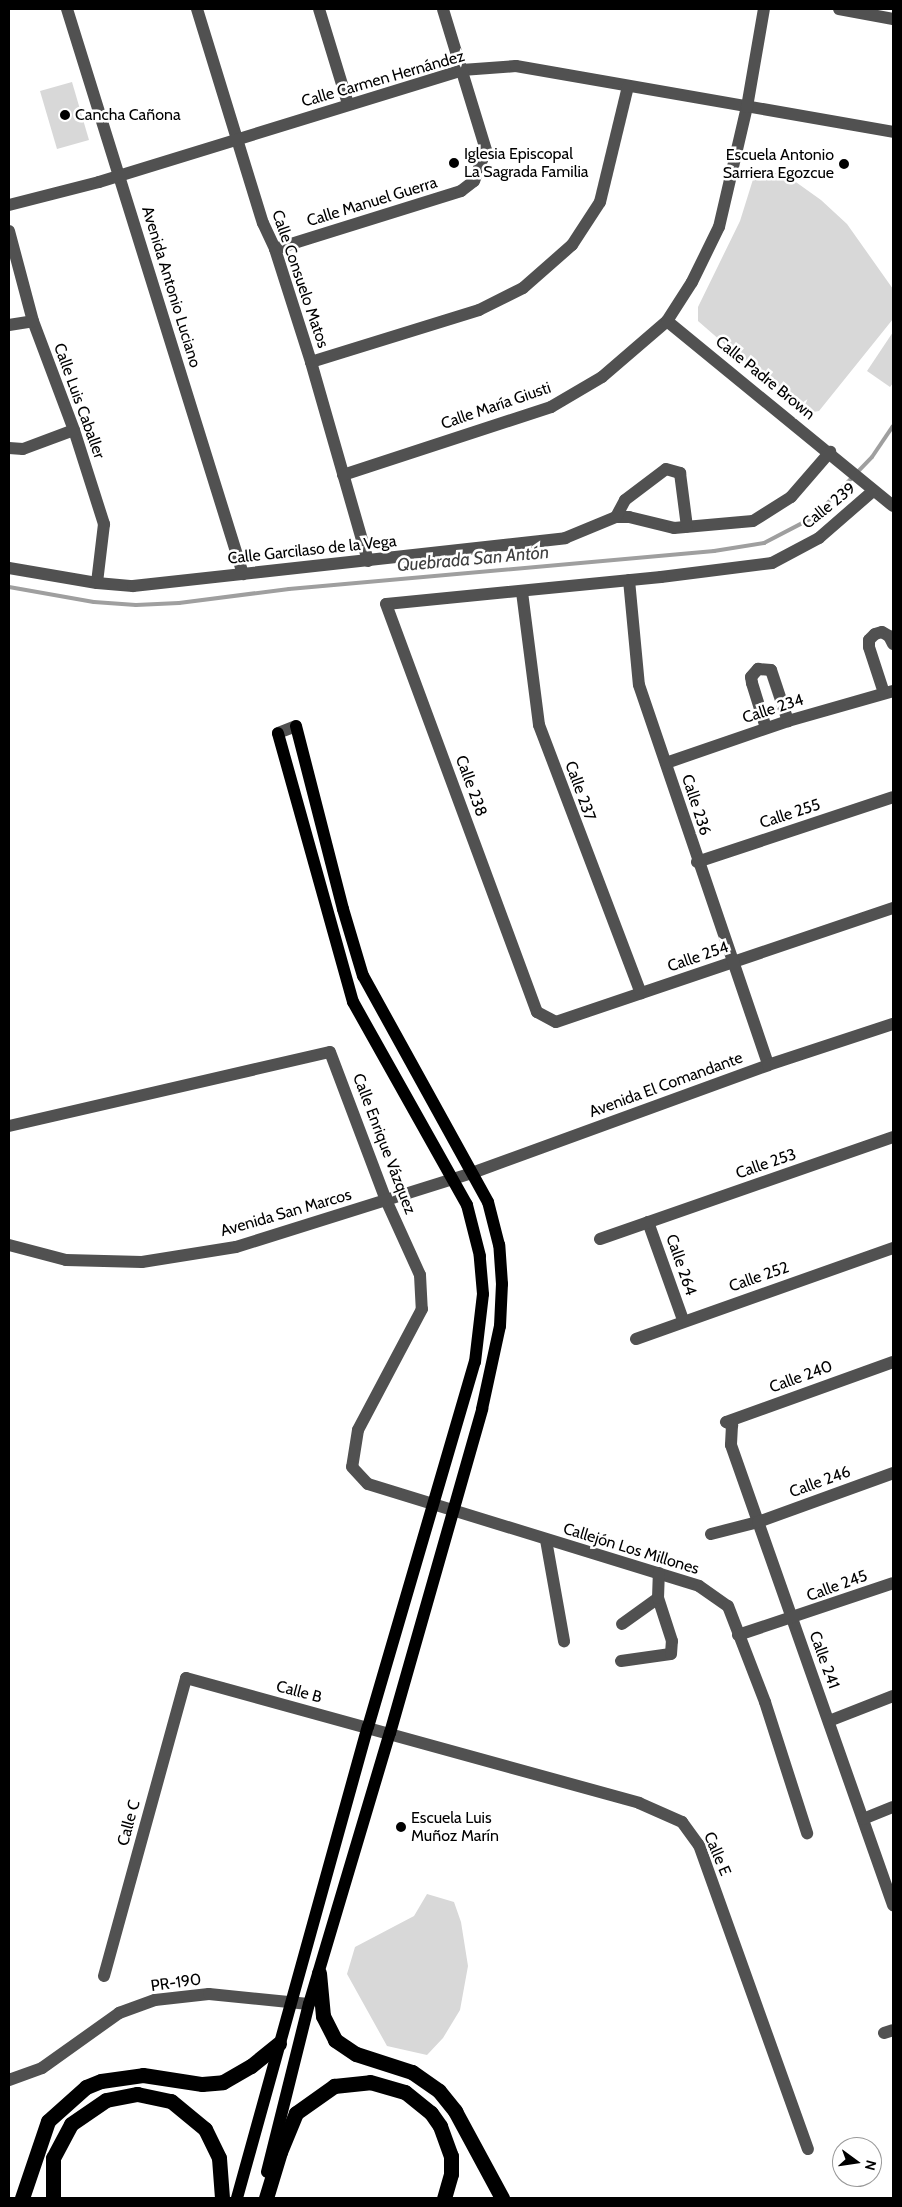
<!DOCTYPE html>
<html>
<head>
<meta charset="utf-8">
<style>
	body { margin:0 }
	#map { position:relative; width:902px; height:2207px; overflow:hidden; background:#fff; font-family:Cabin,sans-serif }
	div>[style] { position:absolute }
	.green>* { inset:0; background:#d8d8d8 }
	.stream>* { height:4px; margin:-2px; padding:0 2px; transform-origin:2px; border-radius:2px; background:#9f9f9f }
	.minor>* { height:12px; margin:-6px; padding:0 6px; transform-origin:6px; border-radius:6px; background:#515151 }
	.major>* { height:12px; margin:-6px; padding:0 6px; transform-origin:6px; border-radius:6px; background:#000 }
	.highway>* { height:15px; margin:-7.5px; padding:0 7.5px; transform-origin:7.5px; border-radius:7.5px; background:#000 }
	.dots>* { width:14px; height:14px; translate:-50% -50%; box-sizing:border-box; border:2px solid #fff; border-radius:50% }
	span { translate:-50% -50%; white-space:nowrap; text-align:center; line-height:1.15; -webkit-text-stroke:5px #fff; paint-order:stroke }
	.street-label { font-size:16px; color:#000 }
	.poi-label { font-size:16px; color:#000 }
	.left { translate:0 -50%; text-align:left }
	.right { translate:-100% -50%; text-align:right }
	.water-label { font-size:18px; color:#404040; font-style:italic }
	.frame { position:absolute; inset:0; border:10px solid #000; pointer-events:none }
	.north { position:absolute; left:832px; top:2137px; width:50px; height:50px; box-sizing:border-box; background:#fff; border:1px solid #999; border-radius:50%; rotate:104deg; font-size:14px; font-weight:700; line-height:20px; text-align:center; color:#000 }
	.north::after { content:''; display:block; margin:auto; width:18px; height:22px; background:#000; clip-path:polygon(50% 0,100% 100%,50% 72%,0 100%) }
</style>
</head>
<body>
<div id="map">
	<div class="green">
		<i style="clip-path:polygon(72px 82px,89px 140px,57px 149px,40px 91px)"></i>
		<i style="clip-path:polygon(760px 170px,786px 175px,821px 200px,847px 224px,893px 289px,893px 319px,819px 411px,807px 413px,798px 408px,698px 321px,698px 307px,740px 221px,755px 173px)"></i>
		<i style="clip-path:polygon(893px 332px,893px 383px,890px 387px,867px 371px)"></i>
		<i style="clip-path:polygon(427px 1894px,454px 1902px,461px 1922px,468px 1966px,460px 2010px,443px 2038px,427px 2055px,387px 2046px,347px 1974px,355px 1947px,414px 1916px)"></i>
	</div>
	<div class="stream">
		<i style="left:9px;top:587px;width:86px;rotate:10deg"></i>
		<i style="left:94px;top:602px;width:42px;rotate:4.1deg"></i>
		<i style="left:136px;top:605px;width:43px;rotate:-2.7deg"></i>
		<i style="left:179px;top:603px;width:111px;rotate:-7.3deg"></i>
		<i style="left:289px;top:589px;width:427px;rotate:-5.1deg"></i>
		<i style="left:714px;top:551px;width:51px;rotate:-9.1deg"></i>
		<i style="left:764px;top:543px;width:56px;rotate:-27.5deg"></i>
		<i style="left:814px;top:517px;width:83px;rotate:-46deg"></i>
		<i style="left:872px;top:457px;width:37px;rotate:-56deg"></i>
	</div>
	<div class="minor">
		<i style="left:67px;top:9px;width:592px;rotate:72.7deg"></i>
		<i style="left:197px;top:9px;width:224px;rotate:72.9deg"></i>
		<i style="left:263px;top:223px;width:29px;rotate:65deg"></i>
		<i style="left:275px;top:249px;width:119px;rotate:72.3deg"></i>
		<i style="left:311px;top:362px;width:207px;rotate:74deg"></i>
		<i style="left:319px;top:9px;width:99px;rotate:73deg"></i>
		<i style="left:839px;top:9px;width:55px;rotate:10.5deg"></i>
		<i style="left:9px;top:205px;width:93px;rotate:-14.3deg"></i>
		<i style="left:99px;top:182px;width:380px;rotate:-17.1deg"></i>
		<i style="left:462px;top:70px;width:54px;rotate:-4.2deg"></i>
		<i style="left:516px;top:66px;width:383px;rotate:9.9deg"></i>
		<i style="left:9px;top:231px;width:93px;rotate:75.1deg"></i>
		<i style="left:33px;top:321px;width:116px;rotate:69.4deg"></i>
		<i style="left:74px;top:430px;width:99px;rotate:72.3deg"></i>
		<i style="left:104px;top:524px;width:59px;rotate:96.8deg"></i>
		<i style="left:275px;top:249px;width:195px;rotate:-17.3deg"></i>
		<i style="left:461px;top:191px;width:16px;rotate:-38deg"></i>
		<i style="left:474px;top:181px;width:33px;rotate:-69deg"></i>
		<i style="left:486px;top:150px;width:147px;rotate:-107deg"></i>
		<i style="left:667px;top:321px;width:292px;rotate:39.3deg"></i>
		<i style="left:9px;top:325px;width:24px;rotate:-9deg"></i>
		<i style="left:311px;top:362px;width:176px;rotate:-17.2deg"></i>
		<i style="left:479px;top:310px;width:49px;rotate:-26.6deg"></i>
		<i style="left:523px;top:288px;width:65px;rotate:-41.3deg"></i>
		<i style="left:572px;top:245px;width:51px;rotate:-56.9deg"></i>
		<i style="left:600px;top:202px;width:119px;rotate:-76.4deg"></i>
		<i style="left:9px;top:448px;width:14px;rotate:4deg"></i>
		<i style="left:23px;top:449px;width:54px;rotate:-20.4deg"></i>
		<i style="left:343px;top:475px;width:219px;rotate:-18.1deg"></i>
		<i style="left:551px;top:407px;width:59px;rotate:-30.5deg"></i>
		<i style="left:602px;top:377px;width:86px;rotate:-40.7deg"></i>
		<i style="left:667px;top:321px;width:46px;rotate:-57.3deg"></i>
		<i style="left:692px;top:282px;width:61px;rotate:-63.9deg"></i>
		<i style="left:719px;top:227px;width:123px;rotate:-76.9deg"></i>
		<i style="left:747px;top:107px;width:99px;rotate:-80.2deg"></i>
		<i style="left:873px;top:491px;width:72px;rotate:139deg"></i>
		<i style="left:819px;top:538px;width:53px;rotate:152deg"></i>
		<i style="left:772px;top:563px;width:112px;rotate:172.8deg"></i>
		<i style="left:661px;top:577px;width:276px;rotate:174.4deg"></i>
		<i style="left:386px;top:604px;width:435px;rotate:69.7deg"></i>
		<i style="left:537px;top:1012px;width:21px;rotate:28deg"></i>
		<i style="left:556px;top:1022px;width:356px;rotate:-18.7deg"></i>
		<i style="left:616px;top:517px;width:13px"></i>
		<i style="left:629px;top:517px;width:46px;rotate:13.7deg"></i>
		<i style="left:674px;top:528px;width:79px;rotate:-5.1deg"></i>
		<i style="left:753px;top:521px;width:45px;rotate:-32.3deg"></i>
		<i style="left:791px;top:497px;width:60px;rotate:-49.1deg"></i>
		<i style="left:9px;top:568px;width:89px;rotate:9.7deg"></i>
		<i style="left:97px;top:583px;width:36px;rotate:5deg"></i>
		<i style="left:133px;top:586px;width:435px;rotate:-6.3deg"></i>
		<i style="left:565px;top:538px;width:55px;rotate:-22.4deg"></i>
		<i style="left:616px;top:517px;width:19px;rotate:-62deg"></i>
		<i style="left:625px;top:500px;width:51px;rotate:-37.1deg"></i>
		<i style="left:666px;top:469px;width:15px;rotate:16deg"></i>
		<i style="left:680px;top:473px;width:54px;rotate:82.6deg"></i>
		<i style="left:629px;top:580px;width:105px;rotate:84.6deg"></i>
		<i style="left:639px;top:685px;width:401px;rotate:71.2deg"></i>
		<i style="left:522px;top:592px;width:134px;rotate:82.7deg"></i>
		<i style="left:539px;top:725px;width:287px;rotate:69.2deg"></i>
		<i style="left:884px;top:693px;width:48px;rotate:-108.1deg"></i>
		<i style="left:869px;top:647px;width:7px;rotate:-90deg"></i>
		<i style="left:869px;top:640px;width:8px;rotate:-45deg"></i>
		<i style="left:875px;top:634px;width:7px;rotate:-16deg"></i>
		<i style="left:882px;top:632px;width:8px;rotate:30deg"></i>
		<i style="left:889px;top:636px;width:9px;rotate:63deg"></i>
		<i style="left:766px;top:728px;width:47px;rotate:-107.3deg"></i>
		<i style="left:752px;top:683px;width:6px;rotate:-99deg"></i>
		<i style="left:751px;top:677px;width:11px;rotate:-49deg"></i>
		<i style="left:758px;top:669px;width:13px;rotate:4deg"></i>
		<i style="left:771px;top:670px;width:54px;rotate:71.6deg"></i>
		<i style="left:278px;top:733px;width:19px;rotate:-21deg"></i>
		<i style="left:666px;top:763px;width:129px;rotate:-19deg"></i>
		<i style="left:788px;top:721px;width:109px;rotate:-15.9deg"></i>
		<i style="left:697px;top:862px;width:206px;rotate:-18.3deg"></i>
		<i style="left:9px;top:1126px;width:329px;rotate:-13deg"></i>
		<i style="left:330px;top:1052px;width:158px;rotate:69.3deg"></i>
		<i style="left:386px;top:1200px;width:82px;rotate:65.6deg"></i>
		<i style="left:420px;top:1275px;width:34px;rotate:87deg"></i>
		<i style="left:422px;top:1309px;width:137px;rotate:117.9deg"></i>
		<i style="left:358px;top:1430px;width:37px;rotate:99deg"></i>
		<i style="left:352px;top:1467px;width:23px;rotate:47deg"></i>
		<i style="left:368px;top:1484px;width:346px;rotate:17.1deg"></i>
		<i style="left:699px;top:1586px;width:35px;rotate:35deg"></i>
		<i style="left:728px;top:1606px;width:103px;rotate:68.9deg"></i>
		<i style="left:765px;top:1702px;width:138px;rotate:72.2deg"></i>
		<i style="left:648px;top:1222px;width:104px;rotate:70.3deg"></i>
		<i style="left:600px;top:1239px;width:310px;rotate:-19.2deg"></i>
		<i style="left:9px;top:1245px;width:59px;rotate:14.7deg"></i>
		<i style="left:66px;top:1260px;width:76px;rotate:1.5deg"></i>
		<i style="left:142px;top:1262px;width:95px;rotate:-9.1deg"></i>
		<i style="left:236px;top:1247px;width:247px;rotate:-17.4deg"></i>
		<i style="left:472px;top:1173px;width:315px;rotate:-20deg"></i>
		<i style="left:768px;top:1065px;width:132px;rotate:-18.2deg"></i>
		<i style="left:636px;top:1339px;width:273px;rotate:-19.5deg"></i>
		<i style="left:893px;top:1362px;width:177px;rotate:160.2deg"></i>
		<i style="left:726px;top:1422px;width:7px;rotate:27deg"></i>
		<i style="left:732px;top:1425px;width:20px;rotate:93deg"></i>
		<i style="left:731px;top:1445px;width:488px;rotate:70.6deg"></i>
		<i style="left:711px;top:1534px;width:49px;rotate:-14.3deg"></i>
		<i style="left:758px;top:1522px;width:144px;rotate:-19.9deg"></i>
		<i style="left:546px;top:1540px;width:103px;rotate:79.9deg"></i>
		<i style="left:622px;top:1624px;width:44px;rotate:-35.8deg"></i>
		<i style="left:738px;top:1635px;width:163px;rotate:-18.5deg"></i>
		<i style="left:621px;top:1661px;width:50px;rotate:-8deg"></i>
		<i style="left:671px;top:1654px;width:13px;rotate:-86deg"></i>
		<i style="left:672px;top:1641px;width:45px;rotate:-108deg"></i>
		<i style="left:658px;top:1598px;width:25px;rotate:-88deg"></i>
		<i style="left:829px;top:1721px;width:69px;rotate:-21.3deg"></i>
		<i style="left:863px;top:1819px;width:32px;rotate:-22deg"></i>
		<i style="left:104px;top:1976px;width:309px;rotate:-74.6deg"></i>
		<i style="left:186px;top:1678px;width:470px;rotate:15.4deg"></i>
		<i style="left:639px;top:1803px;width:47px;rotate:23.8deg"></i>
		<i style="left:682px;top:1822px;width:29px;rotate:54deg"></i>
		<i style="left:699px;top:1845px;width:323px;rotate:70.3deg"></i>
		<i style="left:884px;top:2033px;width:9px;rotate:-18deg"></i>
		<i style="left:9px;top:2080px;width:35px;rotate:-20deg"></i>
		<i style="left:42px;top:2068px;width:95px;rotate:-35.5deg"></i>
		<i style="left:119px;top:2013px;width:38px;rotate:-20deg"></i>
		<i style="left:155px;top:2000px;width:54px;rotate:-6.3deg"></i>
		<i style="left:209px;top:1994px;width:100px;rotate:5.7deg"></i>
	</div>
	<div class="major">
		<i style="left:267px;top:2172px;width:173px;rotate:-76deg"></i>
		<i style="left:309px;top:2004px;width:283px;rotate:-73.4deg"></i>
		<i style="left:390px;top:1733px;width:337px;rotate:-74.1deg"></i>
		<i style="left:482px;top:1409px;width:85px;rotate:-77.8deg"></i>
		<i style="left:500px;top:1326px;width:42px;rotate:-87.3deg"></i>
		<i style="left:502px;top:1284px;width:39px;rotate:-94deg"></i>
		<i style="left:499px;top:1245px;width:44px;rotate:-104.3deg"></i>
		<i style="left:488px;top:1202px;width:258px;rotate:-118.9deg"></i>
		<i style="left:363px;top:976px;width:70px;rotate:-106.6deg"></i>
		<i style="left:343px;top:909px;width:189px;rotate:-104.4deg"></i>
		<i style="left:237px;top:2198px;width:489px;rotate:-74.5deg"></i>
		<i style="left:368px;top:1727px;width:380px;rotate:-73.7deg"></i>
		<i style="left:475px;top:1362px;width:68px;rotate:-83.3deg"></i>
		<i style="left:483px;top:1294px;width:38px;rotate:-95deg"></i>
		<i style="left:480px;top:1256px;width:53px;rotate:-104.3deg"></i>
		<i style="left:467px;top:1205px;width:233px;rotate:-119.3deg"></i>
		<i style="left:353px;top:1002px;width:279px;rotate:-105.6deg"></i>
	</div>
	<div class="highway">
		<i style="left:319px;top:1973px;width:43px;rotate:84.7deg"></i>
		<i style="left:323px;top:2016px;width:27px;rotate:63deg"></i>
		<i style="left:335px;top:2040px;width:25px;rotate:34deg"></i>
		<i style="left:356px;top:2054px;width:59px;rotate:17.8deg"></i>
		<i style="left:412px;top:2072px;width:33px;rotate:35deg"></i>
		<i style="left:439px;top:2091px;width:26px;rotate:51deg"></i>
		<i style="left:455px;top:2111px;width:99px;rotate:61.6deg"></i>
		<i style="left:22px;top:2198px;width:81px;rotate:-71.3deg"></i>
		<i style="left:48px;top:2121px;width:51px;rotate:-41.8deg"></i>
		<i style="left:86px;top:2087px;width:16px;rotate:-22deg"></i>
		<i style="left:101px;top:2081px;width:42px;rotate:-8.1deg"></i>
		<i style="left:143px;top:2075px;width:60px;rotate:8.7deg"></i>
		<i style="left:202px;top:2084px;width:21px;rotate:-5deg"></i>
		<i style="left:223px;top:2082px;width:32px;rotate:-30deg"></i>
		<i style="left:251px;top:2066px;width:36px;rotate:-39deg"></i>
		<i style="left:53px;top:2198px;width:40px;rotate:-90deg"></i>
		<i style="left:53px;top:2158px;width:38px;rotate:-62deg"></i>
		<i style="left:71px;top:2124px;width:42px;rotate:-34.4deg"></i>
		<i style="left:106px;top:2100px;width:32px;rotate:-11deg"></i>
		<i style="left:137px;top:2094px;width:35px;rotate:12deg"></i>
		<i style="left:171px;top:2101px;width:44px;rotate:39.5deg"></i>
		<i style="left:205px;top:2129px;width:32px;rotate:64deg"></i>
		<i style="left:219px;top:2158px;width:40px;rotate:85.7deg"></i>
		<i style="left:266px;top:2198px;width:48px;rotate:-73.1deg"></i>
		<i style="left:280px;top:2152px;width:42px;rotate:-67.7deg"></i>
		<i style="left:296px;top:2113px;width:47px;rotate:-35.4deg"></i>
		<i style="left:334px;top:2086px;width:36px;rotate:-6deg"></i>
		<i style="left:370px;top:2082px;width:36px;rotate:16deg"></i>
		<i style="left:405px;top:2092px;width:33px;rotate:39deg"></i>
		<i style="left:431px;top:2113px;width:16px;rotate:55deg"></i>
		<i style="left:440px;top:2126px;width:32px;rotate:70deg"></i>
		<i style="left:451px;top:2156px;width:18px;rotate:90deg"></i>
		<i style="left:451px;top:2174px;width:25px;rotate:106deg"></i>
	</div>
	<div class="dots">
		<i style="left:65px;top:115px;background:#000"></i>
		<i style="left:454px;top:163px;background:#000"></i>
		<i style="left:844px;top:164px;background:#000"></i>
		<i style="left:401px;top:1827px;background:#000"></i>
	</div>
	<div class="street-label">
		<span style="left:383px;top:79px;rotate:-16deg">Calle Carmen Hernández</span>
		<span style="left:372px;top:202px;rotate:-17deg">Calle Manuel Guerra</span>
		<span style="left:300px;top:279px;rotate:71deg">Calle Consuelo Matos</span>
		<span style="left:171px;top:287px;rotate:73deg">Avenida Antonio Luciano</span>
		<span style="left:765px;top:378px;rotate:39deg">Calle Padre Brown</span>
		<span style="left:79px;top:401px;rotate:70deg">Calle Luis Caballer</span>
		<span style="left:496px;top:406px;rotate:-19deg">Calle María Giusti</span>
		<span style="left:829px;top:506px;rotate:-39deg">Calle 239</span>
		<span style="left:312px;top:550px;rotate:-6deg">Calle Garcilaso de la Vega</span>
		<span style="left:773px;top:709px;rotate:-18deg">Calle 234</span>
		<span style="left:471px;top:786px;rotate:70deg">Calle 238</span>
		<span style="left:580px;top:791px;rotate:70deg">Calle 237</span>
		<span style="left:696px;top:805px;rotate:72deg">Calle 236</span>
		<span style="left:790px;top:814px;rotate:-18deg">Calle 255</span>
		<span style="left:698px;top:957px;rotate:-19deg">Calle 254</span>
		<span style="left:666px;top:1085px;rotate:-20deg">Avenida El Comandante</span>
		<span style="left:384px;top:1144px;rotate:69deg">Calle Enrique Vázquez</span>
		<span style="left:766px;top:1164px;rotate:-19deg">Calle 253</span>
		<span style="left:286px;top:1213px;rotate:-16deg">Avenida San Marcos</span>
		<span style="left:681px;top:1265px;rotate:71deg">Calle 264</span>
		<span style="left:759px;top:1277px;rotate:-19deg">Calle 252</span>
		<span style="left:801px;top:1377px;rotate:-20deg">Calle 240</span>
		<span style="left:820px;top:1482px;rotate:-20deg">Calle 246</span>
		<span style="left:631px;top:1549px;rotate:17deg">Callejón Los Millones</span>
		<span style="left:837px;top:1586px;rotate:-20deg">Calle 245</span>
		<span style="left:824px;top:1660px;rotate:70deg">Calle 241</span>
		<span style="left:299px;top:1692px;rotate:15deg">Calle B</span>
		<span style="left:129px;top:1823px;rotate:-75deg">Calle C</span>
		<span style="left:717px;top:1854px;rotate:67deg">Calle E</span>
		<span style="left:176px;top:1983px;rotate:-8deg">PR-190</span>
	</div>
	<div class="poi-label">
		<span class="left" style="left:75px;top:115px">Cancha Cañona</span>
		<span class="left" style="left:464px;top:163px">Iglesia Episcopal<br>La Sagrada Familia</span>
		<span class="right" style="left:834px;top:164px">Escuela Antonio<br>Sarriera Egozcue</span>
		<span class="left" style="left:411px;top:1827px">Escuela Luis<br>Muñoz Marín</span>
	</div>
	<div class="water-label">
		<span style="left:473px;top:559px;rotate:-5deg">Quebrada San Antón</span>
	</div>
	<div class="frame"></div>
	<div class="north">N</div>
</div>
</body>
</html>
